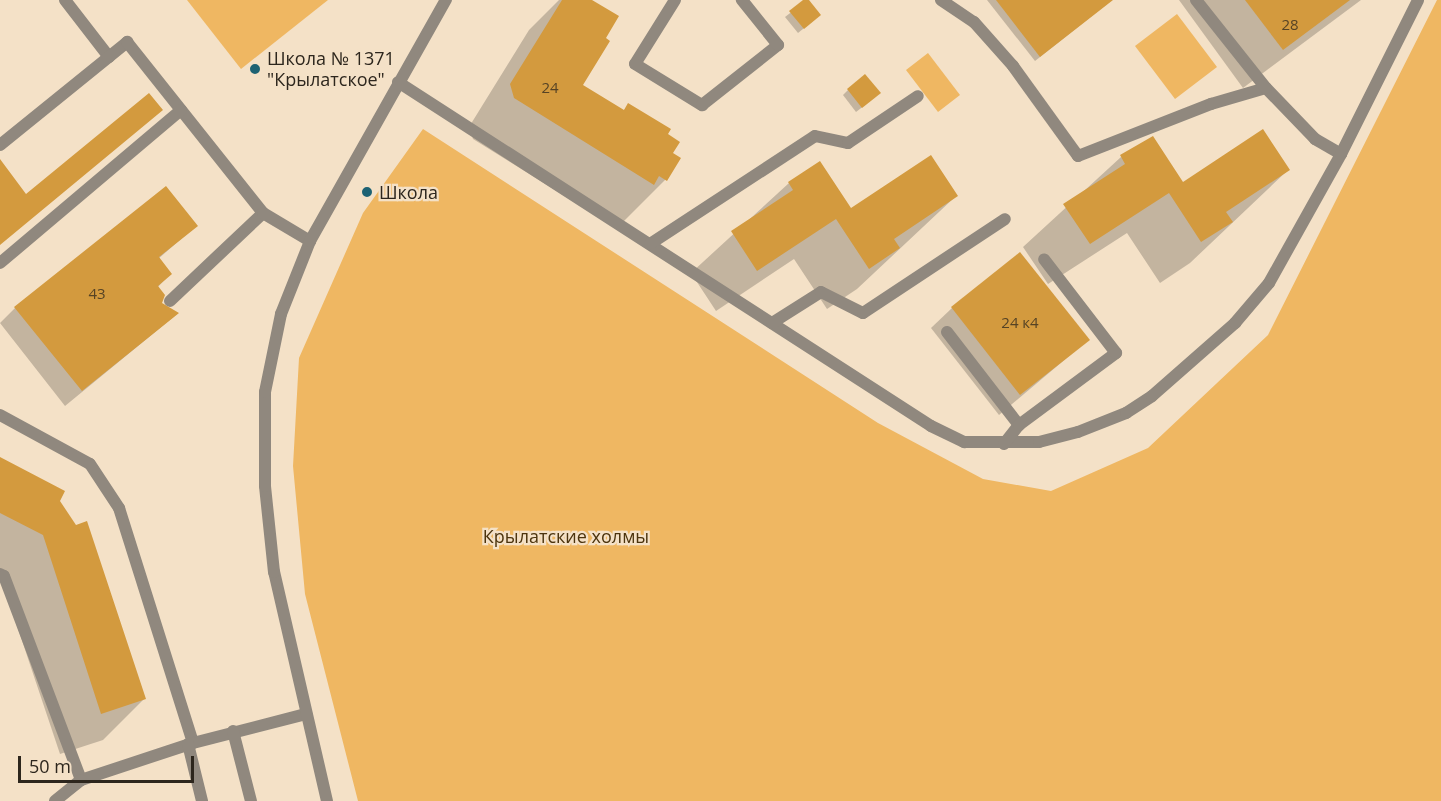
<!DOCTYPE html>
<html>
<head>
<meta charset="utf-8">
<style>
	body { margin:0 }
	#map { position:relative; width:1441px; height:801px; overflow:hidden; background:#f4e1c7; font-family:"Open Sans",sans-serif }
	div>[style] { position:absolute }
	.green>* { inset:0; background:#efb762 }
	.shadow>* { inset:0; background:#0003 }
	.building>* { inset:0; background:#d39a3e }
	.service>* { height:12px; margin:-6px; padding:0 6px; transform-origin:6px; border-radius:6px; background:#90887e }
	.tertiary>* { height:12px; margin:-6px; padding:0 6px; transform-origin:6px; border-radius:6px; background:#90887e }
	.dots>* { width:16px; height:16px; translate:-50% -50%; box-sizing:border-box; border:3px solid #f4e1c7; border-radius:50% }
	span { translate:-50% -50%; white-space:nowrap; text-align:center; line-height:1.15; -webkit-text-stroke:4.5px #f4e1c7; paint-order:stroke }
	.number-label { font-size:15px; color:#564325 }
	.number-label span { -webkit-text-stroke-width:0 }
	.poi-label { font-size:18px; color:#2d261d }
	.left { translate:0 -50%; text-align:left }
	.park-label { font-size:18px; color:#4c340e }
	.scale { position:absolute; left:18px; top:756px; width:176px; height:27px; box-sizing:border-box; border:3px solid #2d261d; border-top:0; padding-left:8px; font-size:18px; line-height:21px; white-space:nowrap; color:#2d261d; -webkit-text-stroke:4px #f4e1c7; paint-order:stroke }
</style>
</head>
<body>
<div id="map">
	<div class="green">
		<i style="clip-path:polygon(187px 0,328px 0,241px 69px)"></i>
		<i style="clip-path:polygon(1437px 0,1441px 0,1441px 801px,358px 801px,305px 594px,293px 466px,299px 358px,363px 213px,423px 129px,878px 423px,983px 479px,1051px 491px,1148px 448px,1268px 335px)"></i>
		<i style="clip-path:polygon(1177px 14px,1217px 67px,1175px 99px,1135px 46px)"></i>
		<i style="clip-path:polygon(928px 53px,960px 95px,938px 112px,906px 70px)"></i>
	</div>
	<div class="shadow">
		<i style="clip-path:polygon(559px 0,589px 0,604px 38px,581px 85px,623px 111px,629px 105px,665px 135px,671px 153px,665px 180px,624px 221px,611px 225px,473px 139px,469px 127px,529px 30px)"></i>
		<i style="clip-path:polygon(807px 0,814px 20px,798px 33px,785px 17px)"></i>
		<i style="clip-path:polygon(987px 0,1112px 0,1035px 61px)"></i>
		<i style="clip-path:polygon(1179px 0,1361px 0,1243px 88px)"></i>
		<i style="clip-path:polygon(848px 90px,874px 98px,856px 112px,843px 95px)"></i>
		<i style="clip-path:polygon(1121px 157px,1183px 184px,1288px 170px,1190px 263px,1160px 283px,1127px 233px,1048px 284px,1023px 247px)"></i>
		<i style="clip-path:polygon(819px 163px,850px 210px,956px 196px,857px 289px,827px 309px,794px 259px,716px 311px,691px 273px,789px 183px)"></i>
		<i style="clip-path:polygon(196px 226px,158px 259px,170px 274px,157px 288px,160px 304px,177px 314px,65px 406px,0 323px,15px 308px)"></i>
		<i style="clip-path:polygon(952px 308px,1088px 340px,999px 415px,931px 328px)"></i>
		<i style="clip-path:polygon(0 459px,58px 501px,144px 699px,103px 740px,60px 754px,0 575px)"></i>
	</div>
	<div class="building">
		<i style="clip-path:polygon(562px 0,592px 0,619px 16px,606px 38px,610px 41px,583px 85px,624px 110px,628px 103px,671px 129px,668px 134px,680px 142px,673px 153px,681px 158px,667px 181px,659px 176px,654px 185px,514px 98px,510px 84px)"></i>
		<i style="clip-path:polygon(803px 0,809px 0,821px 15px,804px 29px,789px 11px)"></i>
		<i style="clip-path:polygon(996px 0,1113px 0,1040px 57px)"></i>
		<i style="clip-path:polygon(1245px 0,1350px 0,1283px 50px)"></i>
		<i style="clip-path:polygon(865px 74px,881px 93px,862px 108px,847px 89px)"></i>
		<i style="clip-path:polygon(149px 93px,163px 110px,0 245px,0 159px,26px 194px)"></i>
		<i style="clip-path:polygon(1263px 129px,1290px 170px,1226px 212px,1233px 222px,1201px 242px,1169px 193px,1090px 244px,1063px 204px,1125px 164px,1120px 155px,1153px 136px,1183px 182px)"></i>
		<i style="clip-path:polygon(931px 155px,958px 196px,894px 239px,900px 248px,869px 269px,836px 219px,757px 271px,731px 231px,793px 190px,788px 182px,820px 161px,851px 208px)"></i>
		<i style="clip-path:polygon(166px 186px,198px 226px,159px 257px,172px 274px,158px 286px,165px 295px,162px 303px,179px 313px,82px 391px,14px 307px)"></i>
		<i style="clip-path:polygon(1020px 252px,1090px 340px,1020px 395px,951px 307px)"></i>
		<i style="clip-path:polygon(0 457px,65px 491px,60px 501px,76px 525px,87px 521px,146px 699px,101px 714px,43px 535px,0 513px)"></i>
	</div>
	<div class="service">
		<i style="left:65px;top:0;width:72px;rotate:52.3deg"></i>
		<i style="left:675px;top:0;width:75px;rotate:122deg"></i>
		<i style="left:635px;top:64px;width:79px;rotate:31.5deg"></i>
		<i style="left:702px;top:105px;width:97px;rotate:-38.3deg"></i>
		<i style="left:778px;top:45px;width:58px;rotate:-128.7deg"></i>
		<i style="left:941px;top:0;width:40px;rotate:34deg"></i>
		<i style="left:974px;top:22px;width:59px;rotate:48.4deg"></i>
		<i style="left:1013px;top:66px;width:111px;rotate:54.2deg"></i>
		<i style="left:1078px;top:156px;width:143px;rotate:-21.4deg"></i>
		<i style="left:1211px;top:104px;width:57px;rotate:-16.2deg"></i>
		<i style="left:1266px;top:88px;width:71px;rotate:46.1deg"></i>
		<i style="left:1315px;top:139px;width:30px;rotate:30deg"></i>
		<i style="left:1196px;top:0;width:112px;rotate:51.5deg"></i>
		<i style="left:398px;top:82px;width:634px;rotate:32.84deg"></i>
		<i style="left:931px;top:426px;width:37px;rotate:26deg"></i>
		<i style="left:964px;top:442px;width:75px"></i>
		<i style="left:1039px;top:442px;width:40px;rotate:-14.4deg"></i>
		<i style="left:1078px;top:432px;width:52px;rotate:-21.6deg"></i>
		<i style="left:1126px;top:413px;width:31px;rotate:-33deg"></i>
		<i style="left:1152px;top:396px;width:111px;rotate:-41.3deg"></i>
		<i style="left:1235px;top:323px;width:52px;rotate:-49.6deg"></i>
		<i style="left:1269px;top:283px;width:148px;rotate:-60.8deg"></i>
		<i style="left:1341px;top:154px;width:172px;rotate:-63.4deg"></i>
		<i style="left:0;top:145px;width:164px;rotate:-39deg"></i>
		<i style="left:127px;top:42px;width:218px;rotate:51.5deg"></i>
		<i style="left:650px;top:244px;width:197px;rotate:-33.2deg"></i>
		<i style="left:815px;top:136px;width:34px;rotate:12deg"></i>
		<i style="left:848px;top:143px;width:84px;rotate:-33.9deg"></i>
		<i style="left:0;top:263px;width:237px;rotate:-40.2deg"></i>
		<i style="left:170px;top:301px;width:128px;rotate:-43.4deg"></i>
		<i style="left:263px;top:213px;width:55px;rotate:30.8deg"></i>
		<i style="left:772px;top:323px;width:58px;rotate:-32.3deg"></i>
		<i style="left:821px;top:292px;width:47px;rotate:26.6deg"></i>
		<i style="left:863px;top:313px;width:170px;rotate:-33.5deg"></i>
		<i style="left:947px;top:332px;width:118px;rotate:52.3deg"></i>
		<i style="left:0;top:415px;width:102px;rotate:28.6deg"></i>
		<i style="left:90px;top:464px;width:53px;rotate:56.6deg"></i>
		<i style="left:119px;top:508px;width:246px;rotate:72.5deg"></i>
		<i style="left:193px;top:743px;width:117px;rotate:-14.4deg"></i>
		<i style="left:1004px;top:444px;width:24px;rotate:-52deg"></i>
		<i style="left:1019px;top:425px;width:121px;rotate:-36.6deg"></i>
		<i style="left:1116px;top:353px;width:118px;rotate:-127.5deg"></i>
		<i style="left:0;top:574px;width:4px;rotate:27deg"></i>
		<i style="left:4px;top:576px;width:218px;rotate:69.3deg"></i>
		<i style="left:81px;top:780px;width:118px;rotate:-18.3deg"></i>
		<i style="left:233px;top:731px;width:72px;rotate:75.6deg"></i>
		<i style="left:188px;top:744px;width:59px;rotate:76.2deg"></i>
		<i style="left:55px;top:801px;width:33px;rotate:-39deg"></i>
	</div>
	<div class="tertiary">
		<i style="left:327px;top:801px;width:235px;rotate:-103deg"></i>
		<i style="left:274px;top:572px;width:86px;rotate:-96deg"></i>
		<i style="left:265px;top:486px;width:94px;rotate:-90deg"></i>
		<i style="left:265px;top:392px;width:80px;rotate:-78.4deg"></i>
		<i style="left:281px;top:314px;width:79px;rotate:-68.3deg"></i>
		<i style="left:310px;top:241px;width:277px;rotate:-60.6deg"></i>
	</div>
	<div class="dots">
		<i style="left:255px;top:69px;background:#1d6273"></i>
		<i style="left:367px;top:192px;background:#1d6273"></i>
	</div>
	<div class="number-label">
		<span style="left:1290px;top:25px">28</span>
		<span style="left:550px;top:88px">24</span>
		<span style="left:97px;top:294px">43</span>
		<span style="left:1020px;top:323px">24 к4</span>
	</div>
	<div class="poi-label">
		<span class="left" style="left:267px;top:69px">Школа № 1371<br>"Крылатское"</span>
		<span class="left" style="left:379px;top:192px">Школа</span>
	</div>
	<div class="park-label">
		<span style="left:566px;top:536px">Крылатские холмы</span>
	</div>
	<div class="scale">50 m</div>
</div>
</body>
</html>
